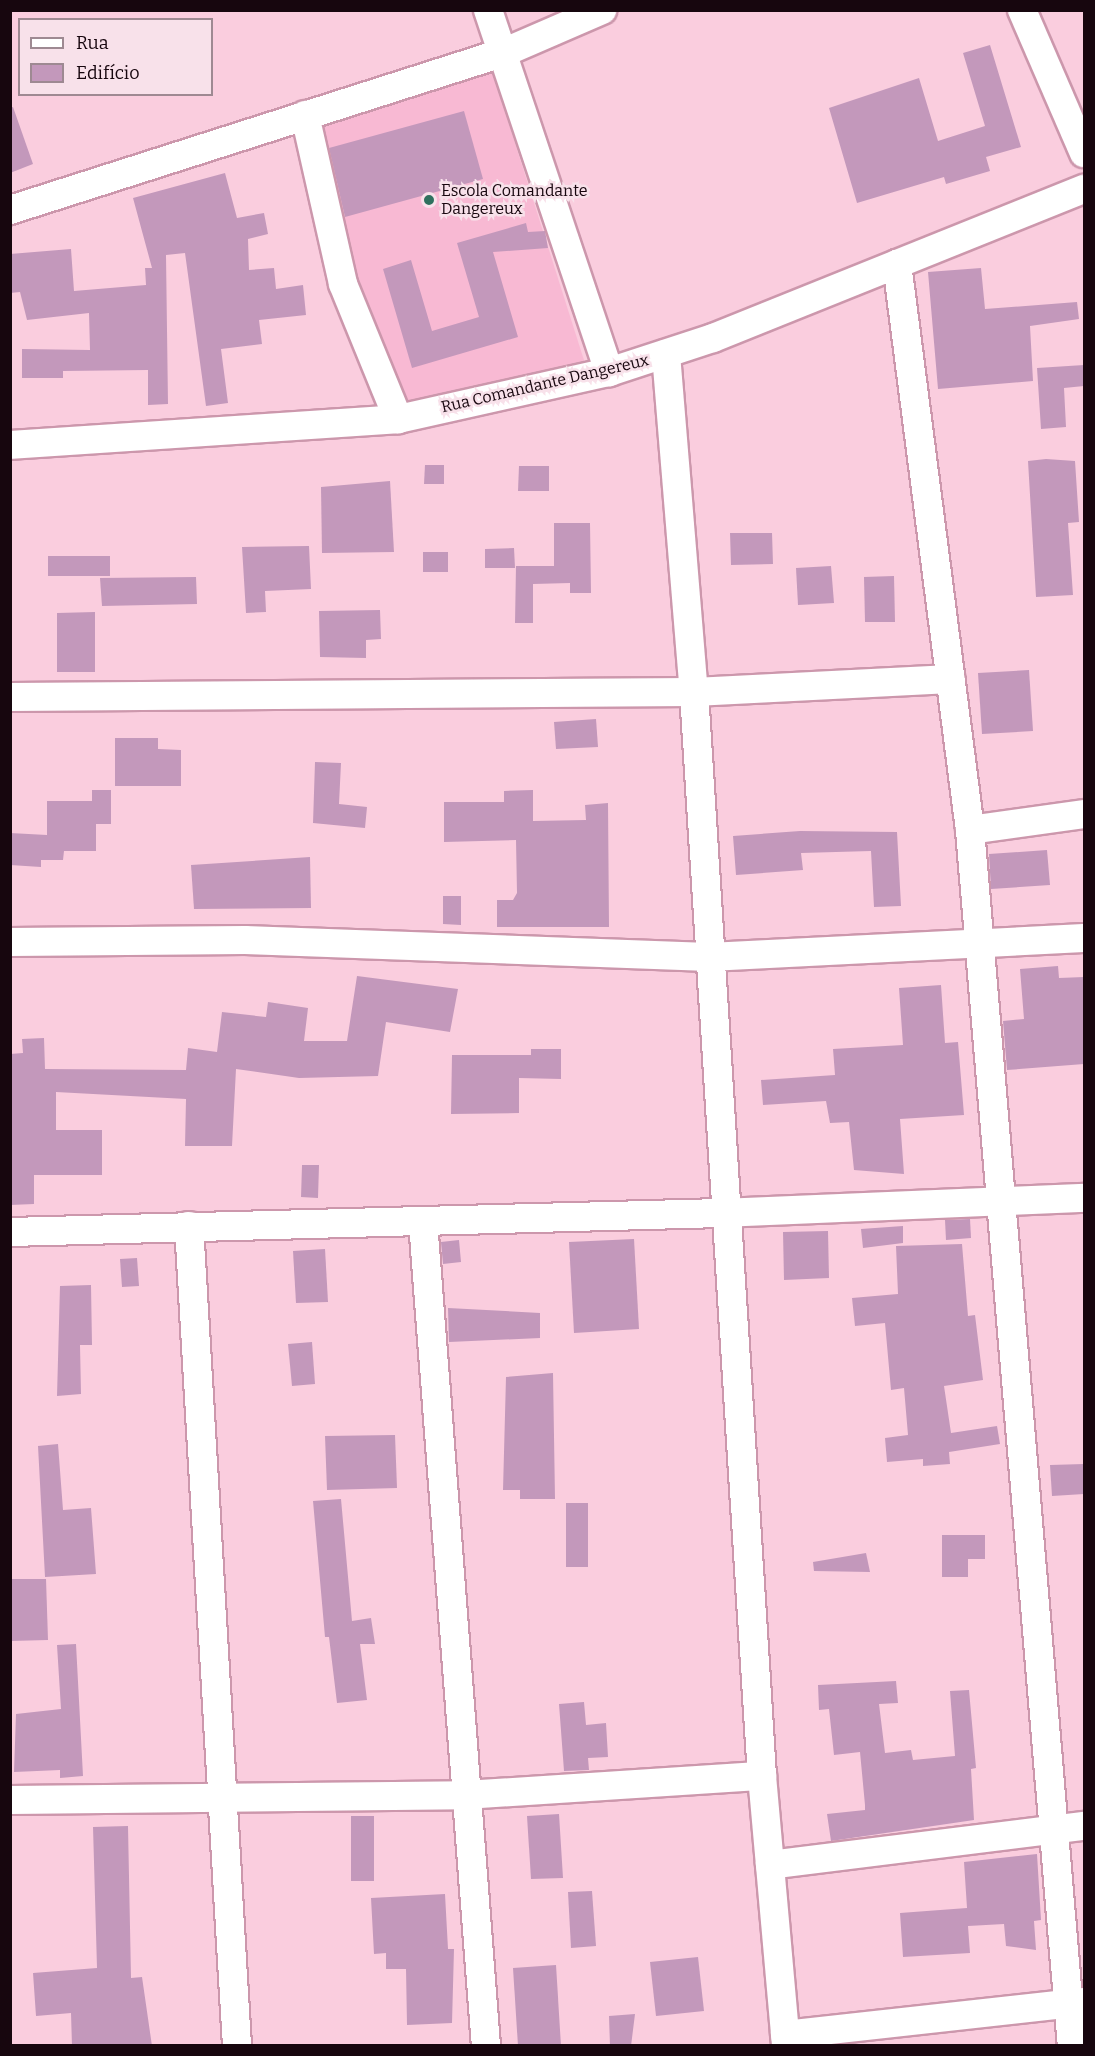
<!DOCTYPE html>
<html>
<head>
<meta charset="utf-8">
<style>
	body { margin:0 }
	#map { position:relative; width:1095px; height:2056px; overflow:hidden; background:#facdde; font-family:Bitter,serif }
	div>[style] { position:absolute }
	.built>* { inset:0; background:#f8b9d3 }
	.building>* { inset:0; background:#c398bb }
	.roads { filter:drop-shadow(2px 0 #cc97ac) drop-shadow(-2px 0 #cc97ac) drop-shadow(0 2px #cc97ac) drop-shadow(0 -2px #cc97ac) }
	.minor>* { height:28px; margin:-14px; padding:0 14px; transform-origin:14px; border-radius:14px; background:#fff }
	.dots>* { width:16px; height:16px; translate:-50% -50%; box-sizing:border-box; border:3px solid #f8e1ea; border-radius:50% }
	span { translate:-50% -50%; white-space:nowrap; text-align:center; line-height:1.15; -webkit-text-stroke:5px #f8e1ea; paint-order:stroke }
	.poi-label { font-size:16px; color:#17060e }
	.left { translate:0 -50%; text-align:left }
	.street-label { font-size:16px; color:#17060e }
	.frame { position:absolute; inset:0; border:12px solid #17060e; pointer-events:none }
	.legend { position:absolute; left:18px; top:18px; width:195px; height:78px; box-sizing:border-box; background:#f8e1ea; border:2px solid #9e8992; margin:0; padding:8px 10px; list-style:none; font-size:18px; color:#17060e }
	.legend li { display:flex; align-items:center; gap:12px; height:30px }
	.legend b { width:30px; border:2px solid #9e8992 }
</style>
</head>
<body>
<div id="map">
	<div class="built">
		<i style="clip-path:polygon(488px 58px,589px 376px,398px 419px,305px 115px)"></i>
	</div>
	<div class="building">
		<i style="clip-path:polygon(990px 45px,1021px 147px,986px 157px,990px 171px,946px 184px,944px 177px,857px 203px,829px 108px,919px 78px,938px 141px,985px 126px,963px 53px)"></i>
		<i style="clip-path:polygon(13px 107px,33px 164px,10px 173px,10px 108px)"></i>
		<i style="clip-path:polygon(464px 111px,483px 179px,345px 217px,329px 148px)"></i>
		<i style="clip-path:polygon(225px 173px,237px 218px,264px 213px,268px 234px,248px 239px,249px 270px,274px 268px,276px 289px,303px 285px,306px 315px,259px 320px,262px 344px,221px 349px,228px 403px,206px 406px,185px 253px,166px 255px,168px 404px,148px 405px,148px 370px,63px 371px,63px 378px,22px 378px,22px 349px,90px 350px,89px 313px,27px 320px,20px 292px,10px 293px,10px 254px,71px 249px,74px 291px,146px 285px,145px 268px,152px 268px,133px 198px)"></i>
		<i style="clip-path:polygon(526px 223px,528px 232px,545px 231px,548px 248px,493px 252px,518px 337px,412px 368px,383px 269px,411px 260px,432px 331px,479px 317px,457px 243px)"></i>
		<i style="clip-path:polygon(981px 268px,985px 309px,1077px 302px,1079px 319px,1030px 326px,1033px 381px,938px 389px,928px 272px)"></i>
		<i style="clip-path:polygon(1084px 365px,1084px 386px,1064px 388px,1066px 427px,1041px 429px,1037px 368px)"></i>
		<i style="clip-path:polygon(1046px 459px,1075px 461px,1079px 522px,1068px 523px,1073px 595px,1036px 597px,1028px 461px)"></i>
		<i style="clip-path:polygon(425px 465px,444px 465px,444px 484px,424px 484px)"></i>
		<i style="clip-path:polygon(519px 466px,549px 466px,549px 491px,518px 491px)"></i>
		<i style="clip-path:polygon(390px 481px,394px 552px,322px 553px,321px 487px)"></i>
		<i style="clip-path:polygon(554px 523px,590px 523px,591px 593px,570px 593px,570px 583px,533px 584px,533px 623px,515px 623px,516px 566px,554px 566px)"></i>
		<i style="clip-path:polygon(730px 533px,772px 533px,773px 564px,731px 565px)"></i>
		<i style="clip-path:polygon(309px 546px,311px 589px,265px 591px,266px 612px,246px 613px,242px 547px)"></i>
		<i style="clip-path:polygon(514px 548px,515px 568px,485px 568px,485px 549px)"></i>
		<i style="clip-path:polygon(423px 552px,448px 552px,448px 572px,423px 572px)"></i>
		<i style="clip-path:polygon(48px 556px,110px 556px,110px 576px,48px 576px)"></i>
		<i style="clip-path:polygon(831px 566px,834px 603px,798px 605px,796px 568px)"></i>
		<i style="clip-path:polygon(894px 576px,895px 622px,865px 622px,864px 577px)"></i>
		<i style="clip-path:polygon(196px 577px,197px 604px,102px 606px,100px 578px)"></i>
		<i style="clip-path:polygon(380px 610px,381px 639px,366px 640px,366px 658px,320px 657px,319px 611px)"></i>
		<i style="clip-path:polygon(95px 612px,95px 672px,57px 672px,57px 613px)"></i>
		<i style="clip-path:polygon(1029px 670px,1033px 731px,982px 734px,978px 673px)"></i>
		<i style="clip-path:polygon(596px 719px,598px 747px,556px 749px,554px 722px)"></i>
		<i style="clip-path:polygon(115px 738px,158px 738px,158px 749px,181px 750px,181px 786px,115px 786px)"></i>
		<i style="clip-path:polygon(315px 762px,341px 763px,339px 804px,367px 807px,365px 828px,313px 823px)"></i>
		<i style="clip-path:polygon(92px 790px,111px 790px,111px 824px,96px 824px,96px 851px,64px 851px,63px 860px,41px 860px,41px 867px,10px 865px,10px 833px,47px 835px,47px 801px,92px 801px)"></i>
		<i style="clip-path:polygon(533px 790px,533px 821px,586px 820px,585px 805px,608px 803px,609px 927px,497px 927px,497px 900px,513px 900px,517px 893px,516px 840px,444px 842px,444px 802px,504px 802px,504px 791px)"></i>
		<i style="clip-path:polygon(800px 831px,897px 832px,901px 906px,874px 907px,871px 851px,801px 853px,803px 870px,736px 875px,733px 836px)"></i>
		<i style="clip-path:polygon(1047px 850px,1050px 885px,991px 889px,989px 854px)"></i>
		<i style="clip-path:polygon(310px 857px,311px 908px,194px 909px,191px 865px)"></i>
		<i style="clip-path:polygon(443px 896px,461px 896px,461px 925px,443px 924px)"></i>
		<i style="clip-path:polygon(1058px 966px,1059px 978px,1084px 977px,1084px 1064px,1007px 1070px,1003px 1021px,1024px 1019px,1020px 969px)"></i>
		<i style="clip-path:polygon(357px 976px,458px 989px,450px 1032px,386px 1022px,378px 1076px,299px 1078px,236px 1069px,232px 1146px,185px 1146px,186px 1099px,56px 1092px,56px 1130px,102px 1130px,102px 1175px,34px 1175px,34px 1204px,10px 1205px,10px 1054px,23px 1053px,22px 1039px,44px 1038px,45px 1069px,186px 1070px,188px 1048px,217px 1052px,222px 1012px,266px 1017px,268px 1002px,308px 1008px,304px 1041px,347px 1041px)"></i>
		<i style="clip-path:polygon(941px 985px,945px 1043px,958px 1042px,964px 1115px,900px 1119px,904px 1174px,854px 1170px,849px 1122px,830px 1123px,826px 1101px,763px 1105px,761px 1080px,835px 1075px,833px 1049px,903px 1045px,899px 988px)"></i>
		<i style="clip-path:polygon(531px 1049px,561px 1049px,561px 1079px,519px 1078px,519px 1113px,451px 1114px,452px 1055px,531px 1055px)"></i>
		<i style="clip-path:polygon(302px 1165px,319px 1165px,318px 1198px,301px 1197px)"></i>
		<i style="clip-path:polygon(970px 1219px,971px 1238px,946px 1240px,945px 1220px)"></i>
		<i style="clip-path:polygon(903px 1226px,903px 1243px,863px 1248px,861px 1229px)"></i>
		<i style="clip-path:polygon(828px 1231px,829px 1278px,784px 1280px,783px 1232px)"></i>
		<i style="clip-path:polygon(634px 1239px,639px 1329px,574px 1333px,569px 1242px)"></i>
		<i style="clip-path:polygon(459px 1240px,461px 1262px,443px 1264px,441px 1242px)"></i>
		<i style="clip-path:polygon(962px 1244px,968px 1316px,975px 1315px,983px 1380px,944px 1386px,951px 1433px,997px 1426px,1000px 1444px,949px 1452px,950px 1464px,923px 1466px,923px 1459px,887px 1462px,885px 1438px,908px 1435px,904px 1388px,891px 1390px,885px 1323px,855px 1326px,852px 1298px,898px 1294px,896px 1246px)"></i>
		<i style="clip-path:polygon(325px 1249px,328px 1302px,296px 1303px,293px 1251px)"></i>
		<i style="clip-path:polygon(137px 1258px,139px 1286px,122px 1287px,120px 1259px)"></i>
		<i style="clip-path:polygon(91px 1285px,92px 1345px,80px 1345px,81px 1394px,57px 1396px,60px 1286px)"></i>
		<i style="clip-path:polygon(448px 1308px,540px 1313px,540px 1338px,449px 1342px)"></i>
		<i style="clip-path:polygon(312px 1342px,315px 1384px,292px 1386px,288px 1344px)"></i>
		<i style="clip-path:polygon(553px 1373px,555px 1499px,520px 1499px,520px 1490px,503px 1490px,506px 1377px)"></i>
		<i style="clip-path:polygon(395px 1435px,397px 1488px,327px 1490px,325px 1436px)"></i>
		<i style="clip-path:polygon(58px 1444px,63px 1510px,91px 1508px,96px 1574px,45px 1577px,38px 1446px)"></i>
		<i style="clip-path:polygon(1084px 1464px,1084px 1494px,1052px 1496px,1050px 1465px)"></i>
		<i style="clip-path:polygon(341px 1499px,352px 1621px,371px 1618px,375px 1644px,360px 1644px,367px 1700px,337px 1703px,329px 1637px,325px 1637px,313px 1501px)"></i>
		<i style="clip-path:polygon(566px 1503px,588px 1503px,588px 1567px,566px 1567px)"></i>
		<i style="clip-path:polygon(942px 1535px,985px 1535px,985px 1559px,968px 1559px,968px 1577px,942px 1577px)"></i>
		<i style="clip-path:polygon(866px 1553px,870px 1572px,814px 1571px,813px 1562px)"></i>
		<i style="clip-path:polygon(10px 1579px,46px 1579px,48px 1640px,10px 1641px)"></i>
		<i style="clip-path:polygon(76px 1644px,83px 1776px,60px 1778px,60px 1770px,14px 1772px,16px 1714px,61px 1709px,57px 1645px)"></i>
		<i style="clip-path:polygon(896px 1681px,898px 1703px,879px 1704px,885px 1753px,911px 1750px,913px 1760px,955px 1756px,950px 1691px,969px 1690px,976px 1768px,971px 1769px,974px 1820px,831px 1841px,827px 1814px,865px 1810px,865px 1805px,860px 1752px,834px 1755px,829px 1709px,819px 1710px,818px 1685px)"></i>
		<i style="clip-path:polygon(584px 1702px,586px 1725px,606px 1723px,608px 1757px,588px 1758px,589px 1770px,564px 1771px,559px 1704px)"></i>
		<i style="clip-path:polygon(559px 1814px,563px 1878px,531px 1879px,527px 1816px)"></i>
		<i style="clip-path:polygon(351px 1816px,374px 1816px,374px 1881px,351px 1881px)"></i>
		<i style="clip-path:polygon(128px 1826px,131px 1978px,142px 1977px,152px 2046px,72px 2046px,71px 2013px,36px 2016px,33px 1973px,97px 1968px,93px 1827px)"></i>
		<i style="clip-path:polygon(1037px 1854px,1041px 1920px,1034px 1921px,1036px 1950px,1006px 1946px,1004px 1924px,968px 1926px,970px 1953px,903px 1957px,900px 1913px,967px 1908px,964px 1862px)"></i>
		<i style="clip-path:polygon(592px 1891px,596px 1946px,571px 1948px,568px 1892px)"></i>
		<i style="clip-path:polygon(445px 1894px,448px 1949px,454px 1949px,452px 2023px,407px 2025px,406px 1969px,386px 1969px,386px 1953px,374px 1954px,371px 1898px)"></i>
		<i style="clip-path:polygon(698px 1957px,704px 2011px,656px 2016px,650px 1962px)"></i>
		<i style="clip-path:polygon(556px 1965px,561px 2046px,518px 2046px,513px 1968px)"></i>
		<i style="clip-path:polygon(635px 2014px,631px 2046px,610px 2046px,609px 2016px)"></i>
	</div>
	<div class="roads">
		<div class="minor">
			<i style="left:488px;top:10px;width:382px;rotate:71.5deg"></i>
			<i style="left:1022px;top:10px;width:156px;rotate:66.6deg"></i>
			<i style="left:305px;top:115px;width:173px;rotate:77.3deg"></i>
			<i style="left:343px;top:284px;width:146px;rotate:67.8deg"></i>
			<i style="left:10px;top:210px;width:520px;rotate:-17.7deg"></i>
			<i style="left:505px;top:52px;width:106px;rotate:-23.4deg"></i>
			<i style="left:897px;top:264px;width:571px;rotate:82.65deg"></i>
			<i style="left:970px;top:830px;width:1220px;rotate:85.21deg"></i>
			<i style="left:666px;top:354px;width:339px;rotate:85.3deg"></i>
			<i style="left:694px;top:692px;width:1086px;rotate:86.41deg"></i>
			<i style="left:762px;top:1776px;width:271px;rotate:84.9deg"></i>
			<i style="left:10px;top:445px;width:389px;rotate:-3.8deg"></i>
			<i style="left:398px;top:419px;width:216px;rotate:-12.6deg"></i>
			<i style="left:609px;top:372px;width:109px;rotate:-18.1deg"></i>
			<i style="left:713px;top:338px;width:400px;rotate:-21.9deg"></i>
			<i style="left:10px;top:697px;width:684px;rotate:-0.42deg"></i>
			<i style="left:694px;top:692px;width:257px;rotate:-2.9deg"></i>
			<i style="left:970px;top:830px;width:115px;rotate:-8deg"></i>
			<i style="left:10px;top:942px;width:235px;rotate:-0.5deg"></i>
			<i style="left:245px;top:940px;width:464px;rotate:2.1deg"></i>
			<i style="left:709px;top:957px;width:375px;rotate:-2.9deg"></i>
			<i style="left:423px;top:1222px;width:826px;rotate:85.63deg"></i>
			<i style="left:189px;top:1226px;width:821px;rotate:86.65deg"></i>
			<i style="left:10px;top:1232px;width:713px;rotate:-1.53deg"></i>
			<i style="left:723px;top:1213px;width:361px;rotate:-2.4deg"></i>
			<i style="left:10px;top:1800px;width:455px;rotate:-0.6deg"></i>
			<i style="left:465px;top:1795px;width:298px;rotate:-3.7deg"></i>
			<i style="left:770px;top:1865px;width:316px;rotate:-7.1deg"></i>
			<i style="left:785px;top:2035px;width:301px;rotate:-6.3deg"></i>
		</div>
	</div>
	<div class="dots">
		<i style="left:429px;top:200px;background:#2f705e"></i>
	</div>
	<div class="poi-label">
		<span class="left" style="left:441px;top:200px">Escola Comandante<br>Dangereux</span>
	</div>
	<div class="street-label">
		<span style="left:545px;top:384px;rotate:-13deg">Rua Comandante Dangereux</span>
	</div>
	<div class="frame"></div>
	<ul class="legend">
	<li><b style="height:8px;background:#fff"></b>Rua</li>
	<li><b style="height:16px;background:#c398bb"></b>Edifício</li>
	</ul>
</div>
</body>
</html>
